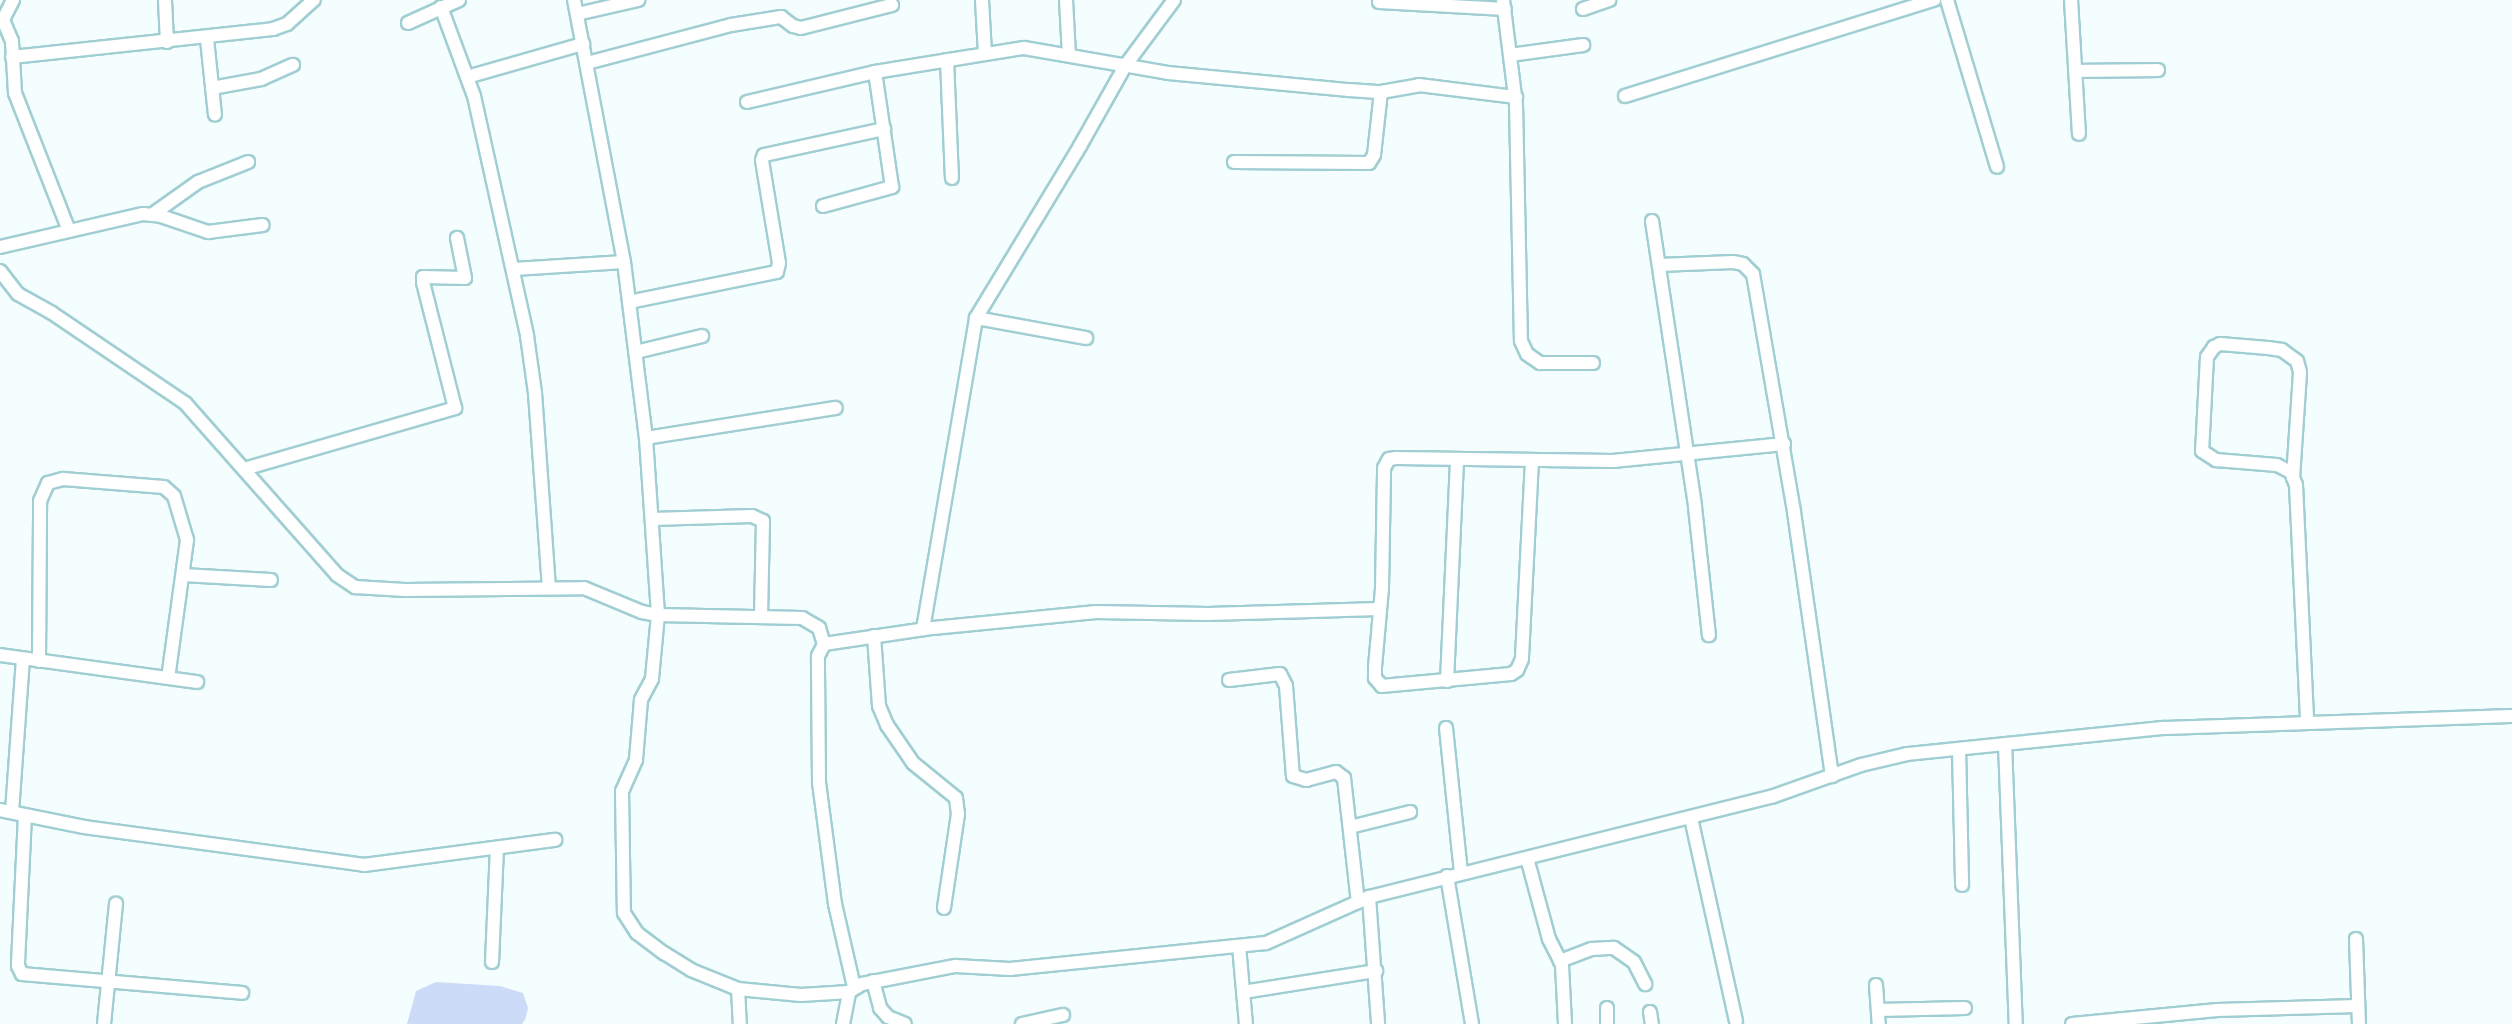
<!DOCTYPE html>
<html>
<head>
<meta charset="utf-8">
<style>
	body { margin:0 }
	#map { position:relative; width:2512px; height:1024px; overflow:hidden; background:#f5fefe; font-family:Helvetica,sans-serif }
	div>[style] { position:absolute }
	.water>* { inset:0; background:#ccdbf8 }
	.roads { filter:drop-shadow(2px 0 #a0ced2) drop-shadow(-2px 0 #a0ced2) drop-shadow(0 2px #a0ced2) drop-shadow(0 -2px #a0ced2) }
	.minor>* { height:12px; margin:-6px; padding:0 6px; transform-origin:6px; border-radius:6px; background:#fff }
	span { translate:-50% -50%; white-space:nowrap; text-align:center; line-height:1.15; -webkit-text-stroke:6px #fff; paint-order:stroke }
</style>
</head>
<body>
<div id="map">
	<div class="water">
		<i style="clip-path:polygon(436px 982px,500px 986px,523px 993px,528px 1008px,525px 1020px,522px 1024px,407px 1024px,416px 991px)"></i>
	</div>
	<div class="roads">
		<div class="minor">
			<i style="left:13px;top:0;width:22px;rotate:117deg"></i>
			<i style="left:3px;top:20px;width:23px;rotate:67deg"></i>
			<i style="left:12px;top:41px;width:52px;rotate:86.7deg"></i>
			<i style="left:15px;top:93px;width:148px;rotate:68.6deg"></i>
			<i style="left:165px;top:0;width:42px;rotate:87.3deg"></i>
			<i style="left:574px;top:0;width:267px;rotate:79.2deg"></i>
			<i style="left:624px;top:262px;width:177px;rotate:82.9deg"></i>
			<i style="left:646px;top:438px;width:177px;rotate:86.1deg"></i>
			<i style="left:658px;top:615px;width:64px;rotate:95.4deg"></i>
			<i style="left:652px;top:679px;width:24px;rotate:118deg"></i>
			<i style="left:641px;top:700px;width:60px;rotate:94.8deg"></i>
			<i style="left:636px;top:760px;width:34px;rotate:114deg"></i>
			<i style="left:622px;top:791px;width:122px;rotate:89.1deg"></i>
			<i style="left:624px;top:913px;width:24px;rotate:57deg"></i>
			<i style="left:637px;top:933px;width:34px;rotate:37deg"></i>
			<i style="left:664px;top:953px;width:32px;rotate:32deg"></i>
			<i style="left:691px;top:970px;width:51px;rotate:22deg"></i>
			<i style="left:738px;top:989px;width:63px;rotate:5.4deg"></i>
			<i style="left:801px;top:995px;width:48px;rotate:-3.6deg"></i>
			<i style="left:982px;top:0;width:53px;rotate:86.8deg"></i>
			<i style="left:1066px;top:0;width:55px;rotate:86.9deg"></i>
			<i style="left:1503px;top:0;width:105px;rotate:82.9deg"></i>
			<i style="left:1516px;top:104px;width:237px;rotate:88.8deg"></i>
			<i style="left:1521px;top:341px;width:14px;rotate:65deg"></i>
			<i style="left:1527px;top:354px;width:16px;rotate:35deg"></i>
			<i style="left:1540px;top:363px;width:53px"></i>
			<i style="left:1947px;top:0;width:174px;rotate:73.3deg"></i>
			<i style="left:2071px;top:0;width:134px;rotate:86.6deg"></i>
			<i style="left:1379px;top:2px;width:126px;rotate:3.2deg"></i>
			<i style="left:441px;top:7px;width:95px;rotate:69.7deg"></i>
			<i style="left:474px;top:96px;width:246px;rotate:77.5deg"></i>
			<i style="left:527px;top:336px;width:58px;rotate:82deg"></i>
			<i style="left:535px;top:393px;width:195px;rotate:85.9deg"></i>
			<i style="left:1583px;top:9px;width:28px;rotate:-19deg"></i>
			<i style="left:577px;top:14px;width:63px;rotate:-12.9deg"></i>
			<i style="left:408px;top:23px;width:56px;rotate:-24.3deg"></i>
			<i style="left:207px;top:39px;width:76px;rotate:84deg"></i>
			<i style="left:1510px;top:55px;width:74px;rotate:-7.8deg"></i>
			<i style="left:12px;top:57px;width:262px;rotate:-6.1deg"></i>
			<i style="left:273px;top:29px;width:15px;rotate:-20deg"></i>
			<i style="left:287px;top:24px;width:36px;rotate:-42deg"></i>
			<i style="left:947px;top:60px;width:118px;rotate:87.6deg"></i>
			<i style="left:587px;top:63px;width:149px;rotate:-14.8deg"></i>
			<i style="left:731px;top:25px;width:51px;rotate:-9.1deg"></i>
			<i style="left:781px;top:17px;width:15px;rotate:37deg"></i>
			<i style="left:793px;top:26px;width:8px;rotate:14deg"></i>
			<i style="left:801px;top:28px;width:94px;rotate:-14.2deg"></i>
			<i style="left:2075px;top:71px;width:83px;rotate:-0.7deg"></i>
			<i style="left:467px;top:77px;width:121px;rotate:-15.9deg"></i>
			<i style="left:212px;top:88px;width:50px;rotate:-10.4deg"></i>
			<i style="left:261px;top:79px;width:35px;rotate:-24deg"></i>
			<i style="left:1625px;top:96px;width:324px;rotate:-17.3deg"></i>
			<i style="left:747px;top:102px;width:131px;rotate:-13.2deg"></i>
			<i style="left:875px;top:72px;width:151px;rotate:-9.2deg"></i>
			<i style="left:1024px;top:48px;width:146px;rotate:9.8deg"></i>
			<i style="left:1168px;top:73px;width:182px;rotate:5.4deg"></i>
			<i style="left:1349px;top:90px;width:32px;rotate:4deg"></i>
			<i style="left:1381px;top:92px;width:39px;rotate:-10deg"></i>
			<i style="left:1419px;top:85px;width:98px;rotate:7.1deg"></i>
			<i style="left:1234px;top:162px;width:135px;rotate:0.4deg"></i>
			<i style="left:1369px;top:163px;width:9px;rotate:-58deg"></i>
			<i style="left:1374px;top:155px;width:63px;rotate:-83.7deg"></i>
			<i style="left:823px;top:206px;width:72px;rotate:-15.4deg"></i>
			<i style="left:892px;top:187px;width:116px;rotate:-98.4deg"></i>
			<i style="left:153px;top:214px;width:55px;rotate:-35.4deg"></i>
			<i style="left:198px;top:182px;width:54px;rotate:-21.8deg"></i>
			<i style="left:1652px;top:221px;width:289px;rotate:81.4deg"></i>
			<i style="left:1695px;top:507px;width:129px;rotate:83.8deg"></i>
			<i style="left:0;top:247px;width:147px;rotate:-13deg"></i>
			<i style="left:143px;top:214px;width:18px;rotate:6deg"></i>
			<i style="left:161px;top:216px;width:50px;rotate:18.8deg"></i>
			<i style="left:208px;top:232px;width:55px;rotate:-7.3deg"></i>
			<i style="left:1659px;top:265px;width:74px;rotate:-2.3deg"></i>
			<i style="left:1733px;top:262px;width:10px;rotate:11deg"></i>
			<i style="left:1743px;top:264px;width:14px;rotate:45deg"></i>
			<i style="left:1753px;top:274px;width:242px;rotate:80.2deg"></i>
			<i style="left:1794px;top:512px;width:267px;rotate:81.8deg"></i>
			<i style="left:514px;top:269px;width:110px;rotate:-3.6deg"></i>
			<i style="left:0;top:271px;width:29px;rotate:52deg"></i>
			<i style="left:18px;top:294px;width:39px;rotate:29deg"></i>
			<i style="left:52px;top:313px;width:161px;rotate:34.1deg"></i>
			<i style="left:185px;top:403px;width:230px;rotate:48.5deg"></i>
			<i style="left:337px;top:575px;width:22px;rotate:34deg"></i>
			<i style="left:355px;top:587px;width:50px;rotate:3.4deg"></i>
			<i style="left:405px;top:590px;width:179px;rotate:-0.6deg"></i>
			<i style="left:584px;top:588px;width:63px;rotate:22.5deg"></i>
			<i style="left:642px;top:612px;width:16px;rotate:11deg"></i>
			<i style="left:658px;top:615px;width:144px;rotate:1.2deg"></i>
			<i style="left:802px;top:618px;width:20px;rotate:30deg"></i>
			<i style="left:819px;top:628px;width:17px;rotate:73deg"></i>
			<i style="left:629px;top:302px;width:151px;rotate:-11.5deg"></i>
			<i style="left:777px;top:272px;width:9px;rotate:-77deg"></i>
			<i style="left:779px;top:263px;width:104px;rotate:-99.4deg"></i>
			<i style="left:762px;top:160px;width:5px;rotate:-68deg"></i>
			<i style="left:764px;top:155px;width:123px;rotate:-12.2deg"></i>
			<i style="left:976px;top:318px;width:112px;rotate:10.3deg"></i>
			<i style="left:636px;top:352px;width:68px;rotate:-13.6deg"></i>
			<i style="left:646px;top:438px;width:192px;rotate:-9deg"></i>
			<i style="left:1532px;top:460px;width:199px;rotate:92.9deg"></i>
			<i style="left:1522px;top:659px;width:12px;rotate:114deg"></i>
			<i style="left:1517px;top:670px;width:7px;rotate:146deg"></i>
			<i style="left:1511px;top:674px;width:130px;rotate:174.7deg"></i>
			<i style="left:1382px;top:686px;width:11px;rotate:-131deg"></i>
			<i style="left:1375px;top:678px;width:11px;rotate:-90deg"></i>
			<i style="left:1375px;top:667px;width:79px;rotate:-84.9deg"></i>
			<i style="left:1382px;top:588px;width:120px;rotate:-89deg"></i>
			<i style="left:1384px;top:468px;width:10px;rotate:-61deg"></i>
			<i style="left:1389px;top:459px;width:7px;rotate:-8deg"></i>
			<i style="left:1396px;top:458px;width:217px;rotate:0.8deg"></i>
			<i style="left:1613px;top:461px;width:172px;rotate:-5.7deg"></i>
			<i style="left:244px;top:469px;width:220px;rotate:-16.1deg"></i>
			<i style="left:455px;top:408px;width:130px;rotate:-104.3deg"></i>
			<i style="left:423px;top:282px;width:5px;rotate:-90deg"></i>
			<i style="left:423px;top:277px;width:42px;rotate:1.4deg"></i>
			<i style="left:465px;top:278px;width:41px;rotate:-101.3deg"></i>
			<i style="left:2293px;top:478px;width:106px;rotate:-86.2deg"></i>
			<i style="left:2300px;top:372px;width:11px;rotate:-105deg"></i>
			<i style="left:2297px;top:361px;width:19px;rotate:-144deg"></i>
			<i style="left:2282px;top:350px;width:14px;rotate:-172deg"></i>
			<i style="left:2268px;top:348px;width:48px;rotate:-175.2deg"></i>
			<i style="left:2220px;top:344px;width:7px;rotate:153deg"></i>
			<i style="left:2214px;top:347px;width:12px;rotate:125deg"></i>
			<i style="left:2207px;top:357px;width:94px;rotate:93deg"></i>
			<i style="left:2202px;top:451px;width:17px;rotate:33deg"></i>
			<i style="left:2216px;top:460px;width:61px;rotate:4.7deg"></i>
			<i style="left:2277px;top:465px;width:16px;rotate:27deg"></i>
			<i style="left:2291px;top:472px;width:14px;rotate:69deg"></i>
			<i style="left:2296px;top:485px;width:237px;rotate:87.3deg"></i>
			<i style="left:652px;top:519px;width:100px;rotate:-1.7deg"></i>
			<i style="left:752px;top:516px;width:12px;rotate:24deg"></i>
			<i style="left:763px;top:521px;width:95px;rotate:91.2deg"></i>
			<i style="left:183px;top:575px;width:88px;rotate:3.3deg"></i>
			<i style="left:923px;top:629px;width:315px;rotate:-80.3deg"></i>
			<i style="left:976px;top:318px;width:201px;rotate:-58.8deg"></i>
			<i style="left:1080px;top:146px;width:92px;rotate:-60.6deg"></i>
			<i style="left:1125px;top:66px;width:82px;rotate:-53.4deg"></i>
			<i style="left:874px;top:636px;width:70px;rotate:85.9deg"></i>
			<i style="left:879px;top:706px;width:21px;rotate:67deg"></i>
			<i style="left:887px;top:725px;width:46px;rotate:55.6deg"></i>
			<i style="left:913px;top:763px;width:55px;rotate:39.1deg"></i>
			<i style="left:956px;top:798px;width:16px;rotate:83deg"></i>
			<i style="left:958px;top:814px;width:95px;rotate:98.5deg"></i>
			<i style="left:0;top:655px;width:199px;rotate:7.8deg"></i>
			<i style="left:39px;top:661px;width:160px;rotate:-89.6deg"></i>
			<i style="left:40px;top:501px;width:20px;rotate:-66deg"></i>
			<i style="left:48px;top:483px;width:16px;rotate:-15deg"></i>
			<i style="left:63px;top:479px;width:101px;rotate:4.5deg"></i>
			<i style="left:164px;top:487px;width:13px;rotate:42deg"></i>
			<i style="left:174px;top:496px;width:46px;rotate:73.5deg"></i>
			<i style="left:187px;top:540px;width:139px;rotate:97.8deg"></i>
			<i style="left:1229px;top:680px;width:51px;rotate:-6.7deg"></i>
			<i style="left:1280px;top:674px;width:13px;rotate:63deg"></i>
			<i style="left:1286px;top:686px;width:90px;rotate:85.6deg"></i>
			<i style="left:1293px;top:776px;width:14px;rotate:17deg"></i>
			<i style="left:1306px;top:780px;width:31px;rotate:-15deg"></i>
			<i style="left:1336px;top:772px;width:10px;rotate:37deg"></i>
			<i style="left:1344px;top:778px;width:125px;rotate:83.6deg"></i>
			<i style="left:1447px;top:681px;width:222px;rotate:-87.4deg"></i>
			<i style="left:1446px;top:728px;width:146px;rotate:84.1deg"></i>
			<i style="left:2005px;top:744px;width:280px;rotate:87.8deg"></i>
			<i style="left:1959px;top:749px;width:136px;rotate:88.7deg"></i>
			<i style="left:0;top:810px;width:86px;rotate:11.4deg"></i>
			<i style="left:84px;top:827px;width:283px;rotate:7.7deg"></i>
			<i style="left:364px;top:865px;width:193px;rotate:-7.5deg"></i>
			<i style="left:12px;top:812px;width:153px;rotate:-85.9deg"></i>
			<i style="left:25px;top:815px;width:151px;rotate:92.7deg"></i>
			<i style="left:18px;top:966px;width:9px;rotate:63deg"></i>
			<i style="left:22px;top:974px;width:221px;rotate:4.9deg"></i>
			<i style="left:1691px;top:818px;width:208px;rotate:77.5deg"></i>
			<i style="left:1350px;top:827px;width:62px;rotate:-14deg"></i>
			<i style="left:1527px;top:858px;width:84px;rotate:74.8deg"></i>
			<i style="left:1549px;top:939px;width:29px;rotate:63deg"></i>
			<i style="left:1562px;top:965px;width:59px;rotate:87.1deg"></i>
			<i style="left:1447px;top:876px;width:150px;rotate:80.4deg"></i>
			<i style="left:1369px;top:897px;width:127px;rotate:85.9deg"></i>
			<i style="left:2356px;top:939px;width:85px;rotate:88deg"></i>
			<i style="left:1239px;top:946px;width:78px;rotate:84.9deg"></i>
			<i style="left:1560px;top:961px;width:34px;rotate:-21deg"></i>
			<i style="left:1592px;top:949px;width:22px;rotate:-3deg"></i>
			<i style="left:1614px;top:948px;width:24px;rotate:35deg"></i>
			<i style="left:1634px;top:962px;width:25px;rotate:63deg"></i>
			<i style="left:492px;top:962px;width:114px;rotate:-87.5deg"></i>
			<i style="left:873px;top:981px;width:28px;rotate:75deg"></i>
			<i style="left:880px;top:1008px;width:12px;rotate:48deg"></i>
			<i style="left:888px;top:1017px;width:18px;rotate:22deg"></i>
			<i style="left:1876px;top:985px;width:39px;rotate:86deg"></i>
			<i style="left:854px;top:987px;width:85px;rotate:-102.9deg"></i>
			<i style="left:835px;top:904px;width:123px;rotate:-97.5deg"></i>
			<i style="left:819px;top:782px;width:126px;rotate:-90.5deg"></i>
			<i style="left:818px;top:656px;width:13px;rotate:-63deg"></i>
			<i style="left:824px;top:644px;width:110px;rotate:-8.4deg"></i>
			<i style="left:933px;top:628px;width:164px;rotate:-5.6deg"></i>
			<i style="left:1096px;top:612px;width:112px;rotate:1deg"></i>
			<i style="left:1208px;top:614px;width:172px;rotate:-1.7deg"></i>
			<i style="left:738px;top:989px;width:35px;rotate:87deg"></i>
			<i style="left:1243px;top:992px;width:135px;rotate:-9deg"></i>
			<i style="left:1607px;top:1008px;width:16px;rotate:90deg"></i>
			<i style="left:1878px;top:1010px;width:87px;rotate:-1.3deg"></i>
			<i style="left:1650px;top:1012px;width:12px;rotate:81deg"></i>
			<i style="left:104px;top:1024px;width:121px;rotate:-84.3deg"></i>
			<i style="left:843px;top:1024px;width:33px;rotate:-79deg"></i>
			<i style="left:849px;top:992px;width:15px;rotate:-32deg"></i>
			<i style="left:862px;top:984px;width:95px;rotate:-11deg"></i>
			<i style="left:955px;top:966px;width:55px;rotate:3.1deg"></i>
			<i style="left:1010px;top:969px;width:257px;rotate:-5.8deg"></i>
			<i style="left:1266px;top:943px;width:113px;rotate:-24.1deg"></i>
			<i style="left:1369px;top:897px;width:414px;rotate:-14deg"></i>
			<i style="left:1771px;top:797px;width:96px;rotate:-19.6deg"></i>
			<i style="left:1861px;top:765px;width:47px;rotate:-13.4deg"></i>
			<i style="left:1907px;top:754px;width:258px;rotate:-5.8deg"></i>
			<i style="left:2164px;top:728px;width:348px;rotate:-2deg"></i>
			<i style="left:1022px;top:1024px;width:42px;rotate:-12.4deg"></i>
			<i style="left:2072px;top:1024px;width:146px;rotate:-5.5deg"></i>
			<i style="left:2217px;top:1010px;width:141px;rotate:-1.6deg"></i>
		</div>
	</div>
</div>
</body>
</html>
